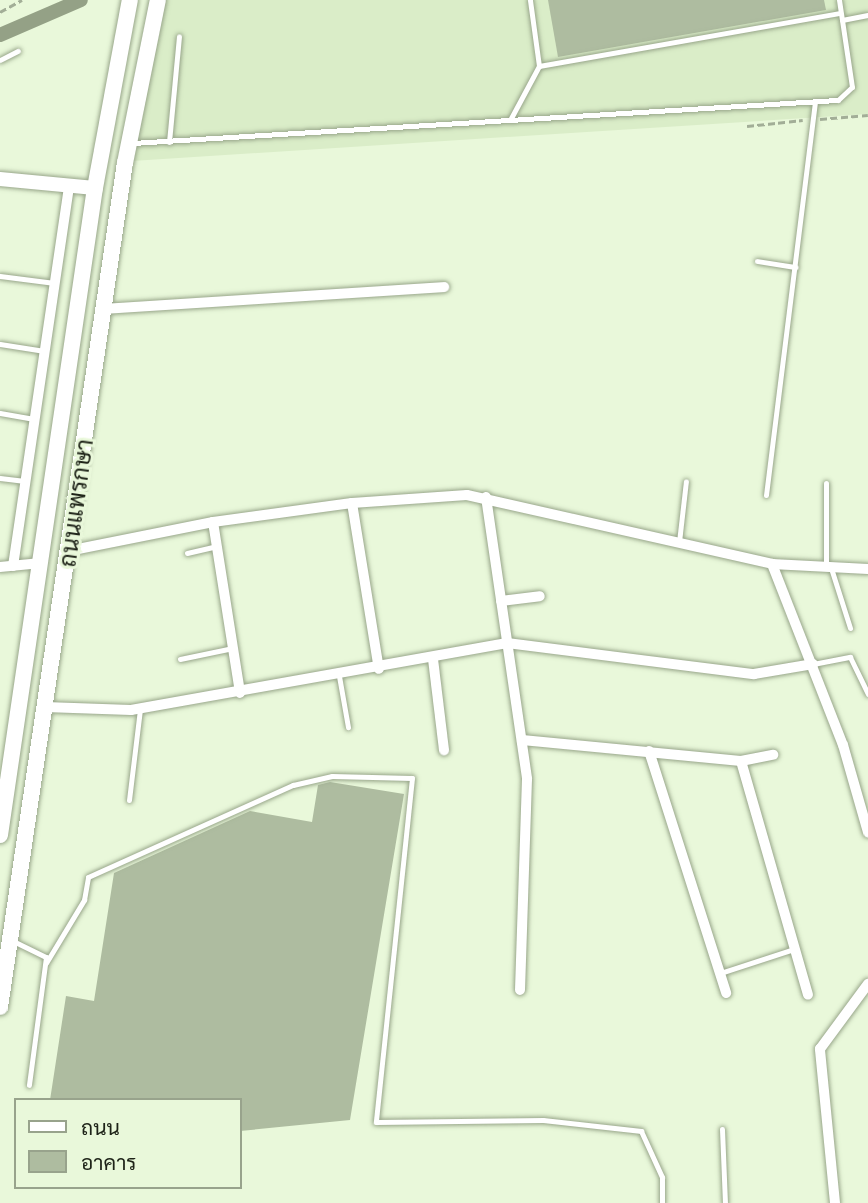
<!DOCTYPE html>
<html>
<head>
<meta charset="utf-8">
<style>
  body { margin:0 }
  #map { position:relative; width:868px; height:1203px; overflow:hidden; background:#e9f8da; font-family:Barlow,Sarabun,sans-serif }
  div>[style] { position:absolute }
  .built>* { inset:0; background:#daedc8 }
  .canal>* { height:14px; margin:-7px; padding:0 7px; transform-origin:7px; border-radius:7px; background:#94a186 }
  .building>* { inset:0; background:#aebca0 }
  .path>* { height:2.5px; margin-top:-1.25px; transform-origin:0; background:repeating-linear-gradient(90deg,#a2ae97 0 7px,transparent 0 10.5px) }
  .roads { filter:drop-shadow(0 0 2px #98a68a) drop-shadow(0 0 2px #98a68a) }
  .service>* { height:5px; margin:-2.5px; padding:0 2.5px; transform-origin:2.5px; border-radius:2.5px; background:#fff }
  .minor>* { height:10px; margin:-5px; padding:0 5px; transform-origin:5px; border-radius:5px; background:#fff }
  .tertiary>* { height:14px; margin:-7px; padding:0 7px; transform-origin:7px; border-radius:7px; background:#fff }
  .secondary>* { height:16px; margin:-8px; padding:0 8px; transform-origin:8px; border-radius:8px; background:#fff }
  span { translate:-50% -50%; white-space:nowrap; text-align:center; line-height:1.15; -webkit-text-stroke:6px #e9f8da; paint-order:stroke }
  .street-label { font-size:24px; color:#1e2318 }
  .legend { position:absolute; left:14px; top:1098px; width:228px; height:91px; box-sizing:border-box; background:#e9f8da; border:2px solid #98a38c; margin:0; padding:9px 12px; list-style:none; font-size:21px; color:#1e2318 }
  .legend li { display:flex; align-items:center; gap:14px; height:35px }
  .legend b { width:35px; border:2px solid #98a38c }
</style>
</head>
<body>
<div id="map">
  <div class="built">
    <i style="clip-path:polygon(164px 0,868px 0,868px 114px,132px 161px)"></i>
  </div>
  <div class="canal">
    <i style="left:0;top:35px;width:88px;rotate:-23.4deg"></i>
  </div>
  <div class="building">
    <i style="clip-path:polygon(548px 0,824px 0,826px 10px,558px 57px)"></i>
    <i style="clip-path:polygon(330px 782px,404px 794px,350px 1120px,240px 1131px,240px 1100px,50px 1100px,66px 996px,94px 1001px,114px 873px,250px 811px,312px 822px,318px 785px)"></i>
  </div>
  <div class="path">
    <i style="left:0;top:12px;width:25px;rotate:-29deg"></i>
    <i style="left:820px;top:119px;width:48px;rotate:-4.8deg"></i>
    <i style="left:747px;top:126px;width:56px;rotate:-6.1deg"></i>
  </div>
  <div class="roads">
    <div class="service">
      <i style="left:842px;top:20px;width:26px;rotate:-11deg"></i>
      <i style="left:0;top:60px;width:20px;rotate:-27deg"></i>
      <i style="left:539px;top:66px;width:306px;rotate:-10deg"></i>
      <i style="left:510px;top:120px;width:61px;rotate:-61.8deg"></i>
      <i style="left:539px;top:66px;width:67px;rotate:-97.8deg"></i>
      <i style="left:169px;top:142px;width:106px;rotate:-84.6deg"></i>
      <i style="left:132px;top:143px;width:707px;rotate:-3.49deg"></i>
      <i style="left:838px;top:100px;width:19px;rotate:-43deg"></i>
      <i style="left:852px;top:87px;width:88px;rotate:-98.5deg"></i>
      <i style="left:757px;top:261px;width:39px;rotate:9deg"></i>
      <i style="left:0;top:276px;width:55px;rotate:7.3deg"></i>
      <i style="left:0;top:344px;width:45px;rotate:9deg"></i>
      <i style="left:0;top:413px;width:36px;rotate:10deg"></i>
      <i style="left:0;top:478px;width:25px;rotate:7deg"></i>
      <i style="left:826px;top:483px;width:84px;rotate:90deg"></i>
      <i style="left:766px;top:495px;width:397px;rotate:-82.9deg"></i>
      <i style="left:679px;top:542px;width:61px;rotate:-83.5deg"></i>
      <i style="left:187px;top:553px;width:31px;rotate:-13deg"></i>
      <i style="left:831px;top:568px;width:63px;rotate:72.4deg"></i>
      <i style="left:180px;top:659px;width:54px;rotate:-11.7deg"></i>
      <i style="left:813px;top:664px;width:38px;rotate:-11deg"></i>
      <i style="left:850px;top:657px;width:41px;rotate:64.1deg"></i>
      <i style="left:339px;top:676px;width:52px;rotate:80deg"></i>
      <i style="left:129px;top:800px;width:92px;rotate:-83.1deg"></i>
      <i style="left:13px;top:941px;width:37px;rotate:26deg"></i>
      <i style="left:46px;top:957px;width:129px;rotate:97.6deg"></i>
      <i style="left:46px;top:963px;width:74px;rotate:-58.9deg"></i>
      <i style="left:84px;top:900px;width:23px;rotate:-80deg"></i>
      <i style="left:88px;top:877px;width:225px;rotate:-24.2deg"></i>
      <i style="left:293px;top:785px;width:40px;rotate:-13deg"></i>
      <i style="left:332px;top:776px;width:80px;rotate:1.4deg"></i>
      <i style="left:412px;top:778px;width:346px;rotate:96deg"></i>
      <i style="left:376px;top:1122px;width:167px;rotate:-0.7deg"></i>
      <i style="left:543px;top:1120px;width:99px;rotate:6.4deg"></i>
      <i style="left:641px;top:1131px;width:51px;rotate:65.5deg"></i>
      <i style="left:662px;top:1177px;width:26px;rotate:90deg"></i>
      <i style="left:720px;top:973px;width:78px;rotate:-18deg"></i>
      <i style="left:722px;top:1129px;width:74px;rotate:87.7deg"></i>
    </div>
    <div class="minor">
      <i style="left:104px;top:309px;width:341px;rotate:-3.7deg"></i>
      <i style="left:486px;top:497px;width:285px;rotate:81.7deg"></i>
      <i style="left:527px;top:779px;width:211px;rotate:91.9deg"></i>
      <i style="left:352px;top:503px;width:168px;rotate:80.8deg"></i>
      <i style="left:213px;top:522px;width:173px;rotate:81deg"></i>
      <i style="left:68px;top:551px;width:148px;rotate:-11.3deg"></i>
      <i style="left:213px;top:522px;width:140px;rotate:-7.8deg"></i>
      <i style="left:352px;top:503px;width:115px;rotate:-4deg"></i>
      <i style="left:467px;top:495px;width:313px;rotate:12.7deg"></i>
      <i style="left:772px;top:564px;width:96px;rotate:3deg"></i>
      <i style="left:772px;top:564px;width:194px;rotate:68.6deg"></i>
      <i style="left:843px;top:745px;width:91px;rotate:74deg"></i>
      <i style="left:13px;top:566px;width:383px;rotate:-81.6deg"></i>
      <i style="left:0;top:567px;width:41px;rotate:-5.6deg"></i>
      <i style="left:501px;top:601px;width:39px;rotate:-7deg"></i>
      <i style="left:433px;top:659px;width:92px;rotate:83.1deg"></i>
      <i style="left:45px;top:707px;width:86px;rotate:2deg"></i>
      <i style="left:131px;top:710px;width:382px;rotate:-10.1deg"></i>
      <i style="left:507px;top:643px;width:249px;rotate:7.2deg"></i>
      <i style="left:754px;top:674px;width:60px;rotate:-9.6deg"></i>
      <i style="left:522px;top:740px;width:220px;rotate:5.5deg"></i>
      <i style="left:741px;top:761px;width:243px;rotate:74deg"></i>
      <i style="left:649px;top:751px;width:254px;rotate:72.3deg"></i>
      <i style="left:741px;top:761px;width:33px;rotate:-11deg"></i>
      <i style="left:835px;top:1203px;width:155px;rotate:-95.6deg"></i>
      <i style="left:820px;top:1049px;width:81px;rotate:-53.6deg"></i>
    </div>
    <div class="tertiary">
      <i style="left:0;top:179px;width:95px;rotate:5.4deg"></i>
    </div>
    <div class="secondary">
      <i style="left:0;top:835px;width:654px;rotate:-81.65deg"></i>
      <i style="left:95px;top:188px;width:191px;rotate:-79.5deg"></i>
      <i style="left:0;top:1007px;width:853px;rotate:-81.58deg"></i>
      <i style="left:125px;top:163px;width:166px;rotate:-78.6deg"></i>
    </div>
  </div>
  <div class="street-label">
    <span style="left:75px;top:503px;rotate:-82deg">ถนนแพรกษา</span>
  </div>
  <ul class="legend">
  <li><b style="height:9px;background:#fff"></b>ถนน</li>
  <li><b style="height:19px;background:#aebca0"></b>อาคาร</li>
  </ul>
</div>
</body>
</html>
